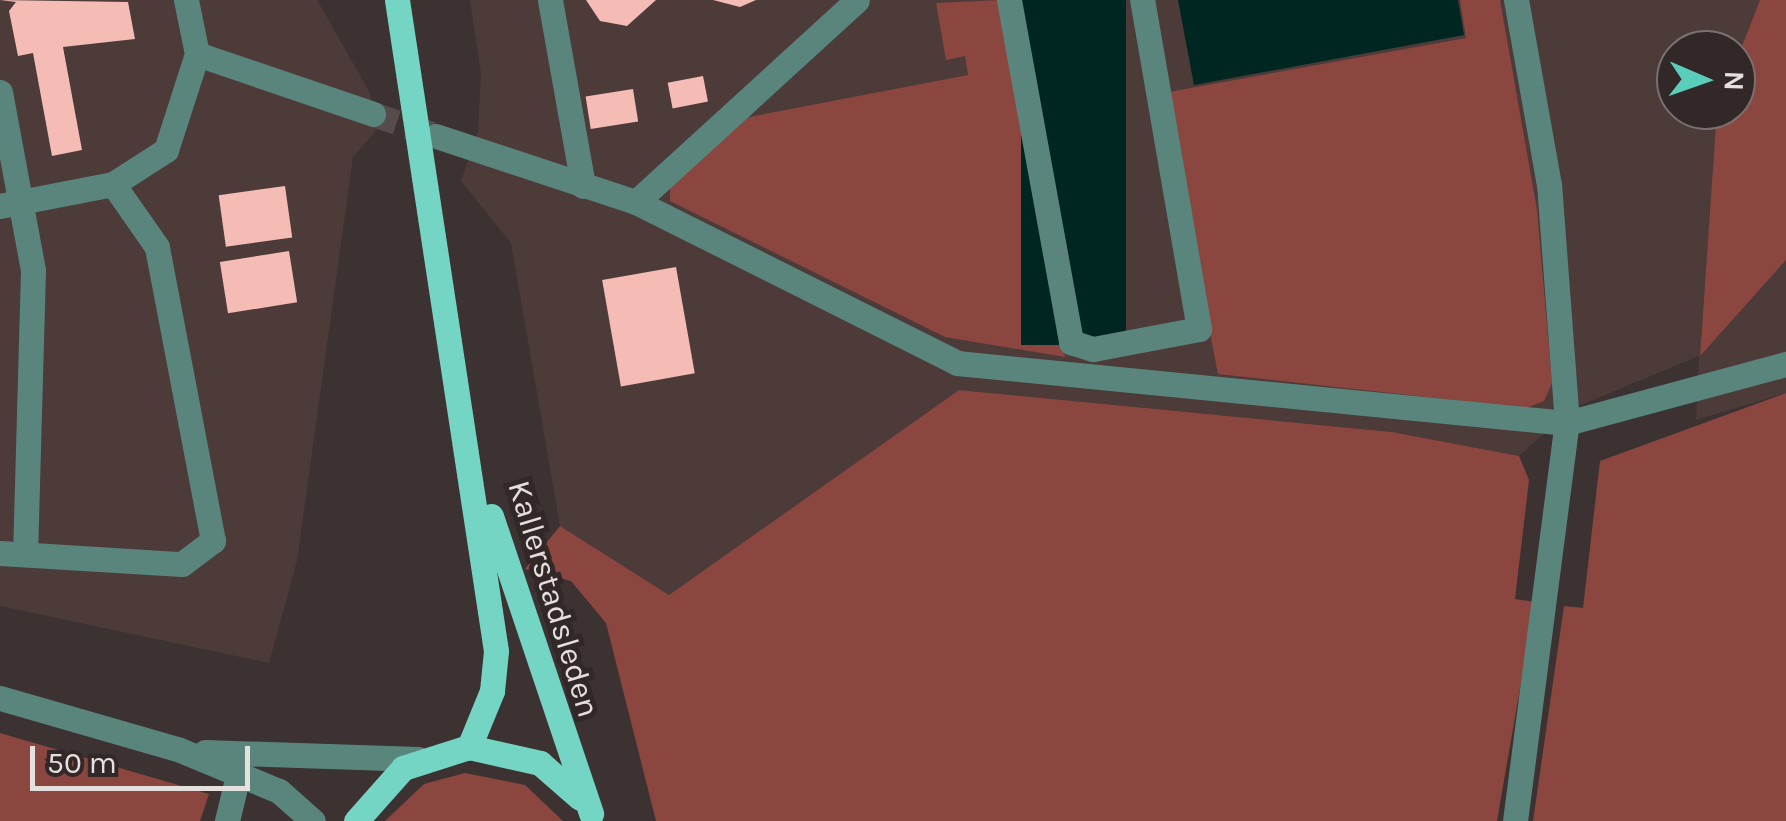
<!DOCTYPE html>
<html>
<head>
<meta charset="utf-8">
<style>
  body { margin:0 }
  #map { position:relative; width:1786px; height:821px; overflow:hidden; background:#3c3231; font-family:Karla,sans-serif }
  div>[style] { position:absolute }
  .built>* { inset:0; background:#4c3b39 }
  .green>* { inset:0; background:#8b4640 }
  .water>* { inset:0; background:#002621; transform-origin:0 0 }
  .building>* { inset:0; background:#f5bcb5; transform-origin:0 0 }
  .minor-tunnel>* { height:25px; margin-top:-12.5px; transform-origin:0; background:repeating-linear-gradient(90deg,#554c4b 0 25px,transparent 0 37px) }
  .minor>* { height:25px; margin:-12.5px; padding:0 12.5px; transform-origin:12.5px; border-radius:12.5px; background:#59857d }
  .major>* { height:25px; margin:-12.5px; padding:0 12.5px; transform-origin:12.5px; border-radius:12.5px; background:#74d5c4 }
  span { translate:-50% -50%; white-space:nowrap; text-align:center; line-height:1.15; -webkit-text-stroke:10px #312827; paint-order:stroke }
  .street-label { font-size:32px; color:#e5dfde }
  .north { position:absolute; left:1656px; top:30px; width:100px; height:100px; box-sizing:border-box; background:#312827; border:2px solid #797170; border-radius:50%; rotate:92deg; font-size:28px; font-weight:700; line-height:40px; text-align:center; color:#e5dfde }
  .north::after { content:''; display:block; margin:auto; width:35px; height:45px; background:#5bcebb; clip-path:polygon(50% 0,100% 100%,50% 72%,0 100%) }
  .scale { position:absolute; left:30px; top:746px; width:220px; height:45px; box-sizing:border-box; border:5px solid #e5dfde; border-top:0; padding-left:12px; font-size:30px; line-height:35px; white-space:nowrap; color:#e5dfde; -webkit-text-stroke:8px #312827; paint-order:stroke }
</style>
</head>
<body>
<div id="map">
  <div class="built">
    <i style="clip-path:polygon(0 0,317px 0,370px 93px,375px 132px,353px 157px,297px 561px,269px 663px,0 606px)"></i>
    <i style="clip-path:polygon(470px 0,1760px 0,1736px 61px,1736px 50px,1676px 50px,1676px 110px,1718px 110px,1700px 354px,1786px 260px,1786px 393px,1696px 420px,1699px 356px,1571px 409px,1519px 456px,1392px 432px,959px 390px,669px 595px,560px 526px,511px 243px,461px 181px,478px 132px,481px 74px)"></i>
  </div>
  <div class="green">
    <i style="clip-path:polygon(1001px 0,1065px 357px,945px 337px,670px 201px,670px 188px,744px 118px,968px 75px,965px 56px,946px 60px,936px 3px)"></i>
    <i style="clip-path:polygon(1460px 0,1500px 0,1537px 210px,1552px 383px,1544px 401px,1526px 408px,1218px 374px,1163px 93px,1466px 38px)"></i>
    <i style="clip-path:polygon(1760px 0,1786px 0,1786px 260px,1700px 356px,1717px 111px,1736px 110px,1736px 61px)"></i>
    <i style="clip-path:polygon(959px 390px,1392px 432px,1519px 456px,1529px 480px,1515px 599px,1535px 602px,1497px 821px,656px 821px,606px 623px,571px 581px,525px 569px,560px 526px,669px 595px)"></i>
    <i style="clip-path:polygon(1786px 393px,1786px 821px,1533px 821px,1564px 606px,1583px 608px,1600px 461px)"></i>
    <i style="clip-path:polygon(0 733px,209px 794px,200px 821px,0 821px)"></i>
    <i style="clip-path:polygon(465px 773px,525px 785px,563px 821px,385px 821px,424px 784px)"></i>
  </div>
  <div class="water">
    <i style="left:1021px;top:0;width:105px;height:345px"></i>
    <i style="clip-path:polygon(1178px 0,1458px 0,1464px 35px,1194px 85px)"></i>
  </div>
  <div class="building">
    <i style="clip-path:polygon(0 0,128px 2px,135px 39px,63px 47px,82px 150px,52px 156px,33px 53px,18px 56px,9px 11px,16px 2px)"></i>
    <i style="clip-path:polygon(586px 0,656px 0,627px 26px,600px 21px)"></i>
    <i style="clip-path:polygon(713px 0,756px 0,740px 7px)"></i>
    <i style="left:703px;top:76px;width:26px;height:36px;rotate:79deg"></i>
    <i style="left:633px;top:89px;width:33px;height:48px;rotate:81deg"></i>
    <i style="left:285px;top:186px;width:52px;height:67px;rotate:82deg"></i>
    <i style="left:289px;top:251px;width:52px;height:70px;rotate:81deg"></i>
    <i style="left:676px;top:267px;width:108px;height:75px;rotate:80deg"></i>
  </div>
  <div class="minor-tunnel">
    <i style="left:373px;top:114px;width:65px;rotate:18.7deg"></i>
  </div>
  <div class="minor">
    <i style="left:550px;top:0;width:189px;rotate:79.9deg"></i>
    <i style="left:1009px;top:0;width:348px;rotate:79.7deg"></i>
    <i style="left:1071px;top:342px;width:23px;rotate:18deg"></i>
    <i style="left:1093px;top:349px;width:108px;rotate:-10.7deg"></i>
    <i style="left:1199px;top:329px;width:334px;rotate:-99.8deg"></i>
    <i style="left:197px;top:54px;width:186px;rotate:18.8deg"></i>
    <i style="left:0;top:92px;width:181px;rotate:79.5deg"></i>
    <i style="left:33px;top:270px;width:284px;rotate:91.6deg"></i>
    <i style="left:436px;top:136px;width:211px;rotate:18.3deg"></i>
    <i style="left:636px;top:202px;width:359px;rotate:26.6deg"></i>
    <i style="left:957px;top:363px;width:613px;rotate:5.62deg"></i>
    <i style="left:1567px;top:423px;width:227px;rotate:-15.1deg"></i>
    <i style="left:636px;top:202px;width:299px;rotate:-42.4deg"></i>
    <i style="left:0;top:206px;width:115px;rotate:-11deg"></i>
    <i style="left:113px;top:184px;width:63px;rotate:-32.7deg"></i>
    <i style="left:166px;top:150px;width:101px;rotate:-72.1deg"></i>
    <i style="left:197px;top:54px;width:55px;rotate:-101.5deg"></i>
    <i style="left:0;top:553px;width:182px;rotate:3.5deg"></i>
    <i style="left:182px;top:564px;width:39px;rotate:-37deg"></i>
    <i style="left:213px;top:541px;width:299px;rotate:-100.8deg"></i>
    <i style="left:157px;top:247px;width:77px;rotate:-124.9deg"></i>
    <i style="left:0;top:698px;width:187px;rotate:16.1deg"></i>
    <i style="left:180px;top:750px;width:107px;rotate:22.5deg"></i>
    <i style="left:279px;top:791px;width:45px;rotate:41.4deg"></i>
    <i style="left:205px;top:752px;width:213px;rotate:1.9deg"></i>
    <i style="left:227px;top:821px;width:47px;rotate:-76.6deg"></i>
    <i style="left:1515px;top:821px;width:401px;rotate:-82.6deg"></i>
    <i style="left:1567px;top:423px;width:239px;rotate:-94.3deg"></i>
    <i style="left:1549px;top:185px;width:188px;rotate:-100.1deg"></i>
  </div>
  <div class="major">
    <i style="left:397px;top:0;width:658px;rotate:81.35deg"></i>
    <i style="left:496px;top:651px;width:40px;rotate:95.7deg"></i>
    <i style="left:492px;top:691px;width:61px;rotate:112.3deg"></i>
    <i style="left:491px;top:516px;width:314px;rotate:71.4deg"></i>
    <i style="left:356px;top:821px;width:71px;rotate:-48.4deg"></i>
    <i style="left:403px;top:768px;width:69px;rotate:-17.7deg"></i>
    <i style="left:469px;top:747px;width:73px;rotate:12.7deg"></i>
    <i style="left:540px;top:763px;width:53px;rotate:41.2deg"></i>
  </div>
  <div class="street-label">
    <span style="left:553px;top:599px;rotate:73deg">Kallerstadsleden</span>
  </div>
  <div class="north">N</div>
  <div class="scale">50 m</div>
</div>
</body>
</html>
